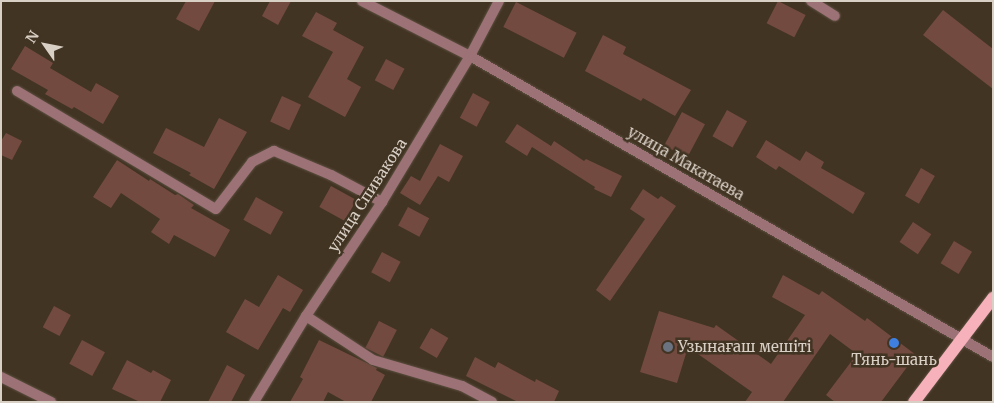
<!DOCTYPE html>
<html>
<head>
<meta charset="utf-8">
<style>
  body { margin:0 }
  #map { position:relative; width:994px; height:403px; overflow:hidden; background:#423423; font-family:Merriweather,serif }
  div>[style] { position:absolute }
  .building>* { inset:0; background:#734a40; transform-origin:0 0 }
  .roads { filter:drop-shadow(0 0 1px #5d5040) drop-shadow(0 0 1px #5d5040) }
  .minor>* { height:10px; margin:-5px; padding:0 5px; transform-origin:5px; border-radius:5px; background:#9c7277 }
  .primary>* { height:12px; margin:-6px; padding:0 6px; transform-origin:6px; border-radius:6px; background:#f6b1ba }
  .dots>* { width:14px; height:14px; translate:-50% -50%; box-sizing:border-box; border:2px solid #423423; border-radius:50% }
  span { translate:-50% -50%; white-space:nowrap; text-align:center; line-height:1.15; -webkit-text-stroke:5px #423423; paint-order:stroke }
  .street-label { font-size:15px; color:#d8cfc5 }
  .poi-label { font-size:15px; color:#d8cfc5 }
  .left { translate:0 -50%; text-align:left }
  .frame { position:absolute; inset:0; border:2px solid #d8cfc5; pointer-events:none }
  .north { position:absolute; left:20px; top:20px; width:50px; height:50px; -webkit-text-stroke:4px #423423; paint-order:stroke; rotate:303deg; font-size:14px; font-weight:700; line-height:20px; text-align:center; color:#d8cfc5 }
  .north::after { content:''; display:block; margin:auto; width:18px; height:22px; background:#d8cfc5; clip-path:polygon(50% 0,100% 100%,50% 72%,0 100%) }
</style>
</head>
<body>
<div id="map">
  <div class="building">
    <i style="clip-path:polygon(186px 1px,215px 1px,199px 31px,176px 19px)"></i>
    <i style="clip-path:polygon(270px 1px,291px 1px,278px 25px,262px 16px)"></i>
    <i style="left:778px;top:1px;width:31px;height:25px;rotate:27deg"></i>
    <i style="left:516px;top:2px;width:68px;height:28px;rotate:27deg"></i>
    <i style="clip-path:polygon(943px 10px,993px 49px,993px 89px,923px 35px)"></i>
    <i style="clip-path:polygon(316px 12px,337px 23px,333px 30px,364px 47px,347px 79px,361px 87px,345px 117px,308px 97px,333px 52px,302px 36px)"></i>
    <i style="clip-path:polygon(603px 35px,626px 47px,623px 54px,691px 90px,675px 116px,643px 98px,641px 101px,585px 71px)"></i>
    <i style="clip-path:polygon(25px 46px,53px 63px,50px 68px,91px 92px,96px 83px,119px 96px,103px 124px,74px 107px,72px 109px,45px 94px,48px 90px,11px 69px)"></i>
    <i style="left:386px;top:59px;width:21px;height:24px;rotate:28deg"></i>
    <i style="left:473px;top:93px;width:19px;height:28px;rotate:28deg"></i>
    <i style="left:282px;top:96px;width:21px;height:28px;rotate:25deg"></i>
    <i style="left:727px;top:110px;width:23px;height:30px;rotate:29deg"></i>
    <i style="left:682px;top:112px;width:26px;height:38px;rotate:28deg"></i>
    <i style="clip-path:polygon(219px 118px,247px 132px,214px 189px,189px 175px,191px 173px,153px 153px,166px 128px,204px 147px)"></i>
    <i style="clip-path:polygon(517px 124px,551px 146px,554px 141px,584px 161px,586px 159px,622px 176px,611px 197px,594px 189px,595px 187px,532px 147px,527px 156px,505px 142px)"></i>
    <i style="clip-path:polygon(6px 133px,22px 141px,12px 160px,1px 155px,1px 141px)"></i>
    <i style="clip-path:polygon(766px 140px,800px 161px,806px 151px,824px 162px,821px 168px,865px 193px,853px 214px,779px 166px,776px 170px,756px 157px)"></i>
    <i style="clip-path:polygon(440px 144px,463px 156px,449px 182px,438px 176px,420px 205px,400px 193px,411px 176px,420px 181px)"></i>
    <i style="clip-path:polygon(117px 160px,149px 181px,150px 179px,175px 195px,178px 194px,194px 205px,191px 208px,230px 230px,215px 257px,174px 235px,169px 244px,151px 232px,160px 219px,121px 193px,111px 208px,93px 197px)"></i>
    <i style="left:921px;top:168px;width:16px;height:32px;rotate:30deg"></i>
    <i style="left:331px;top:186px;width:29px;height:24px;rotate:29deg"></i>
    <i style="clip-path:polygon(643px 189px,658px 199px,661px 196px,676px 206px,610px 301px,596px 290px,645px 219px,630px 209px)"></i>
    <i style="left:256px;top:197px;width:31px;height:26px;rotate:29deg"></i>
    <i style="left:408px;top:207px;width:24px;height:21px;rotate:28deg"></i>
    <i style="left:913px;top:222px;width:22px;height:24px;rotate:34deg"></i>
    <i style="left:954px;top:241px;width:21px;height:26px;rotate:31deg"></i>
    <i style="left:382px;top:252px;width:21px;height:23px;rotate:28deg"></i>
    <i style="clip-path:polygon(278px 275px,303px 290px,290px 312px,283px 308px,258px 350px,226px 332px,245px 299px,259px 307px)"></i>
    <i style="clip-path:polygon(783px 275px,819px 295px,822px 291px,865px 321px,867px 318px,916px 355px,881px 402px,835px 402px,826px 395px,857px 354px,830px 334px,783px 402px,745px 402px,752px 392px,688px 347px,677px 383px,640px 372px,659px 311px,714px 328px,716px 325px,771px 364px,805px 315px,772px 297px)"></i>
    <i style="left:54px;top:306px;width:19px;height:24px;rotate:28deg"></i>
    <i style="left:379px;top:321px;width:20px;height:30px;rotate:27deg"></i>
    <i style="left:431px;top:328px;width:20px;height:23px;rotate:30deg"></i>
    <i style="left:82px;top:340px;width:26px;height:27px;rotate:28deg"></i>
    <i style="clip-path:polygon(319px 340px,377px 368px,376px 370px,385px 375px,371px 402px,346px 402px,328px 392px,323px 402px,290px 402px,303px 379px,300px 377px)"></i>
    <i style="clip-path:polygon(475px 357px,495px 368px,498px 362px,535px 382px,536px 379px,559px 391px,554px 402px,518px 402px,466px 376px)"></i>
    <i style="clip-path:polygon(127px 360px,151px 373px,153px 370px,171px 380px,160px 402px,140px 402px,112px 389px)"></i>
    <i style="clip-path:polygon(227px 365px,245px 375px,231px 402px,208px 402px)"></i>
  </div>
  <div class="roads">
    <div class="minor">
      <i style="left:362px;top:1px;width:121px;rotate:27deg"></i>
      <i style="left:470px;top:56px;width:603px;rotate:29.92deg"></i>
      <i style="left:811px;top:1px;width:28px;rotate:32deg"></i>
      <i style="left:17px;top:91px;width:231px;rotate:30.7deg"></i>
      <i style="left:216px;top:209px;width:59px;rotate:-52.5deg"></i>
      <i style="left:252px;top:162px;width:25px;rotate:-27deg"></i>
      <i style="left:274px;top:151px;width:62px;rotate:22.8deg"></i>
      <i style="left:331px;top:175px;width:58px;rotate:27.9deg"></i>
      <i style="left:306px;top:316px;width:80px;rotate:33.3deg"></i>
      <i style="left:373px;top:360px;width:93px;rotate:16.3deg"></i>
      <i style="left:462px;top:386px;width:34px;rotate:28deg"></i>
      <i style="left:1px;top:377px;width:56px;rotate:26.6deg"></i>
      <i style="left:254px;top:402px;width:100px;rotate:-58.8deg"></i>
      <i style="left:306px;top:316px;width:137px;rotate:-56.3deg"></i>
      <i style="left:382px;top:202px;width:170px;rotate:-58.9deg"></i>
      <i style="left:470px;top:56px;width:62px;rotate:-62.2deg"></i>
    </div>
    <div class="primary">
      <i style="left:914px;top:402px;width:131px;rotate:-52.8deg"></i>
    </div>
  </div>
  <div class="dots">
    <i style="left:894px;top:343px;background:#3f7fe0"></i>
    <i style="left:668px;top:347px;background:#6b7280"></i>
  </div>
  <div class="street-label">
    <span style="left:686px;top:163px;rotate:30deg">улица Макатаева</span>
    <span style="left:367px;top:195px;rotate:-57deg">улица Спивакова</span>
  </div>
  <div class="poi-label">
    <span class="left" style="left:678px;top:347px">Узынағаш мешіті</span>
    <span style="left:894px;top:360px">Тянь-шань</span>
  </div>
  <div class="frame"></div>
  <div class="north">N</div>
</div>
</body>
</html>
